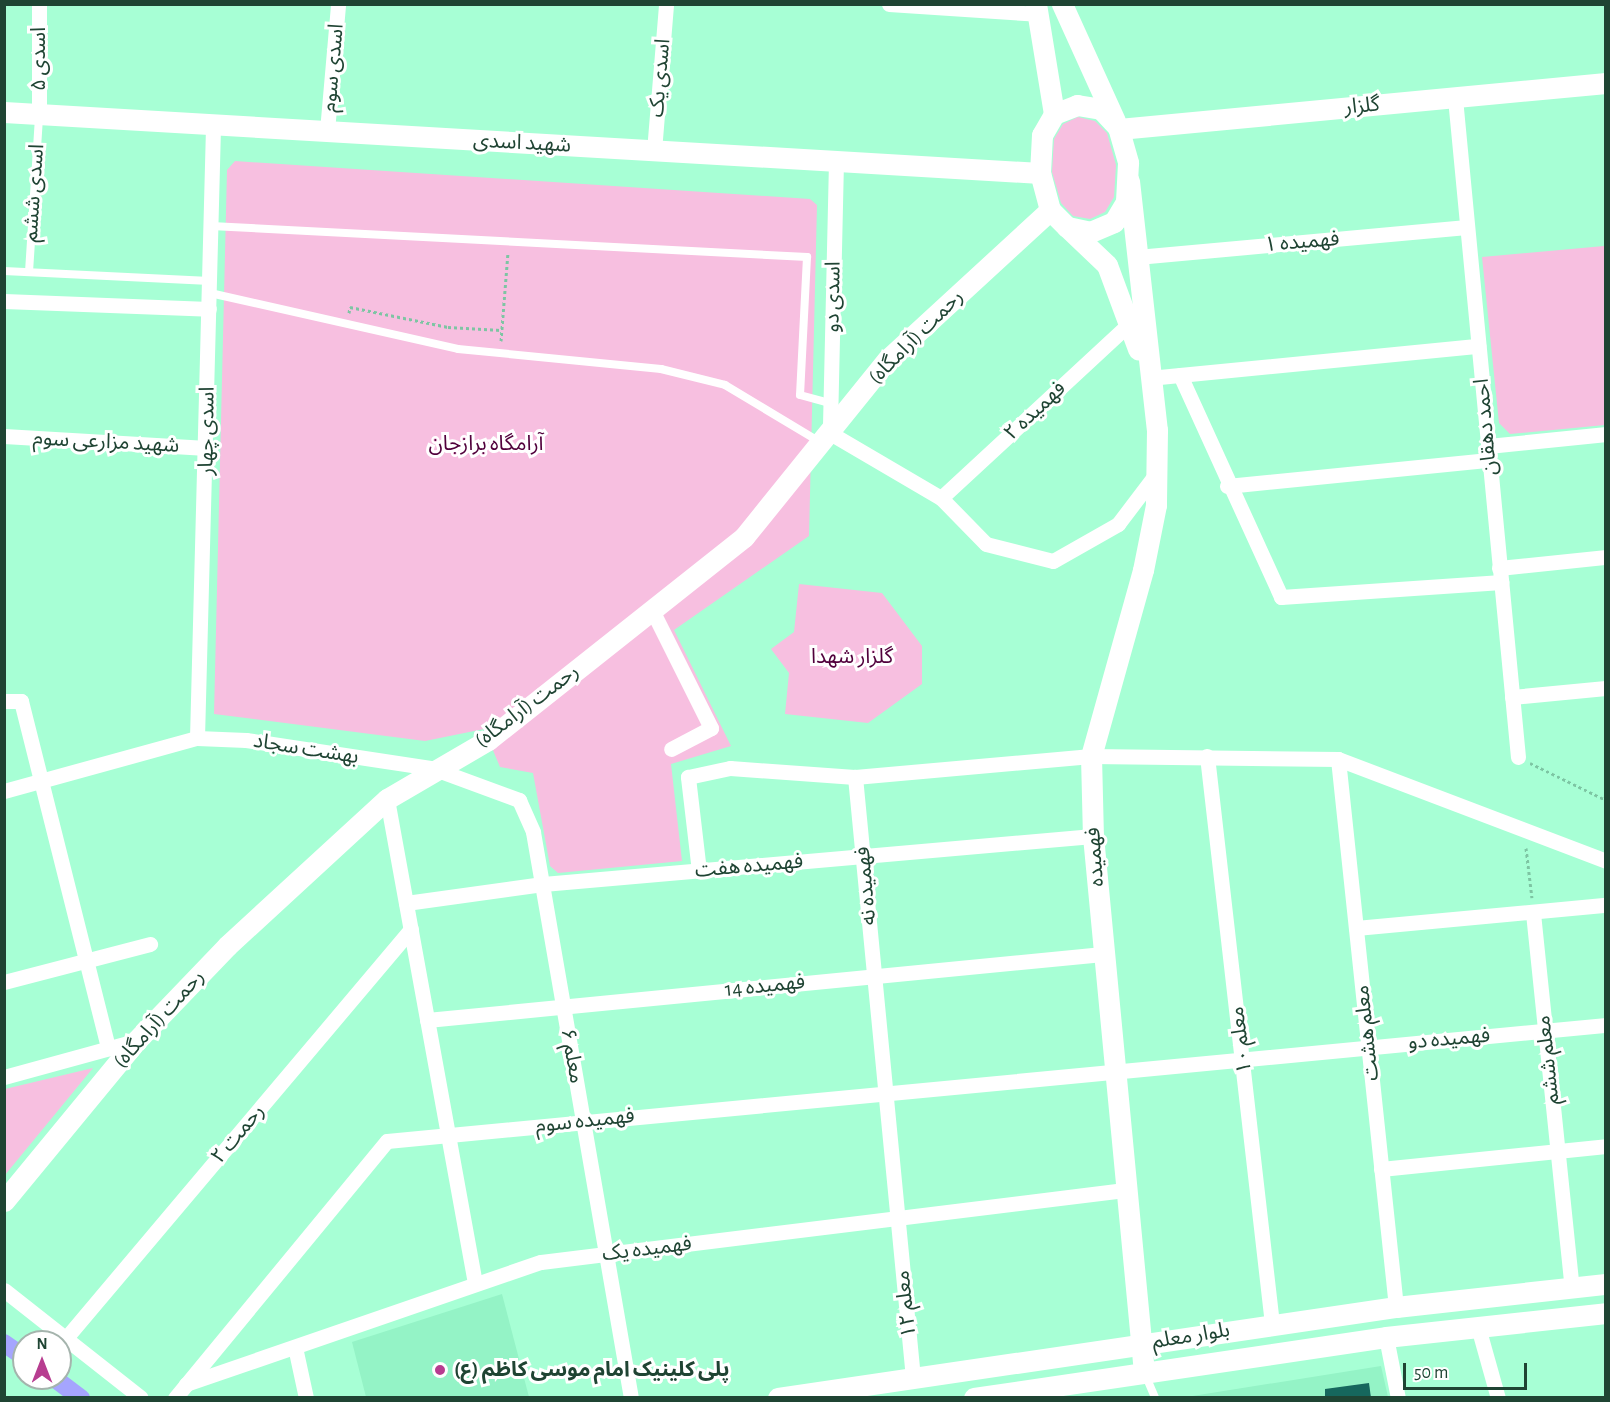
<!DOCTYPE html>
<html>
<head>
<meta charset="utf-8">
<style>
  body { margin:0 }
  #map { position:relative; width:1610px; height:1402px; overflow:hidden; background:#a7ffd5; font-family:"Alegreya Sans","Noto Sans Arabic",sans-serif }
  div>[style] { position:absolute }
  .built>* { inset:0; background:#94f3c6 }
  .green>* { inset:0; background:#f7bfe0 }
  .canal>* { height:18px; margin:-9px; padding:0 9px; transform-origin:9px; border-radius:9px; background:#a5a5fe }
  .building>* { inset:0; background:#16675d }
  .path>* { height:3px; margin-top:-1.5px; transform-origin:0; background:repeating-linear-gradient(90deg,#7dc5a3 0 3px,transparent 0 6px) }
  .lane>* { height:8px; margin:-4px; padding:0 4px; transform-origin:4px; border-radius:4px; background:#fff }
  .street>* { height:15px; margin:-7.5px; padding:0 7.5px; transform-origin:7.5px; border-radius:7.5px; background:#fff }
  .secondary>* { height:21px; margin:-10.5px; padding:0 10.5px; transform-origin:10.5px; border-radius:10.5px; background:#fff }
  .dots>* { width:16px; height:16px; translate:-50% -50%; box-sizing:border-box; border:3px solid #fff; border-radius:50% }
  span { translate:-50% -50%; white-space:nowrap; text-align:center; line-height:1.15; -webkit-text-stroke:6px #fff; paint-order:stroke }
  .street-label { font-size:21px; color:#1f4433 }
  .park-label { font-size:21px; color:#51003c }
  .poi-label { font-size:21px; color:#1f4433; font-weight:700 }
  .left { translate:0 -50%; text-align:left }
  .frame { position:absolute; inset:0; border:6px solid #1f4433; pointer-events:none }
  .north { position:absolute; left:12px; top:1330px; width:60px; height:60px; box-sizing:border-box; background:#fff; border:2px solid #a5b4ad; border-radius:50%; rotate:0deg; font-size:16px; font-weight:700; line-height:24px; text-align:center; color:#1f4433 }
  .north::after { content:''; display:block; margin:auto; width:21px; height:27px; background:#b73d90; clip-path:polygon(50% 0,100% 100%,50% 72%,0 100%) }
  .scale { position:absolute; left:1403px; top:1363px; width:124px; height:27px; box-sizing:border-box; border:3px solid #1f4433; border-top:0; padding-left:8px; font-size:18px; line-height:21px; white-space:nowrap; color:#1f4433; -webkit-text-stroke:4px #fff; paint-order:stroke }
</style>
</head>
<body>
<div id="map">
  <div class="built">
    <i style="clip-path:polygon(502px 1294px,529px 1397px,366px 1397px,352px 1342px)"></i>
    <i style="clip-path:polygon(1381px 1366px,1388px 1397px,1180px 1398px)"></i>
  </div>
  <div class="green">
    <i style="clip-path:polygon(1078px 117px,1095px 121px,1107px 133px,1116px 165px,1114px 197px,1105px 212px,1090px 219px,1073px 216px,1061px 203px,1052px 172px,1054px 139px,1063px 124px)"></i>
    <i style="clip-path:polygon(235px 161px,810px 199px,817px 205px,809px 536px,674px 630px,731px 746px,671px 764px,682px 861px,558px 873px,550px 866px,533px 773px,500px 767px,484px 729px,425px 741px,214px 714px,227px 170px)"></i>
    <i style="clip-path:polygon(1604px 246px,1605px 425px,1510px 434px,1499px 423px,1482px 257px)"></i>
    <i style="clip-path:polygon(799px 584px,882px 593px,922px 646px,922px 684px,868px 723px,785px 714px,789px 673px,771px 649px,794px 632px)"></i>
    <i style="clip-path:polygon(93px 1068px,5px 1175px,5px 1089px)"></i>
  </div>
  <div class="canal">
    <i style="left:4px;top:1343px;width:24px;rotate:35deg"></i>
    <i style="left:54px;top:1378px;width:34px;rotate:37deg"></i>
  </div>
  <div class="building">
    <i style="clip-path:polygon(1369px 1383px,1371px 1398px,1325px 1398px,1325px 1389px)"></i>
  </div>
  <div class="path">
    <i style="left:349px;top:313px;width:6px;rotate:-81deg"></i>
    <i style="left:350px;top:307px;width:100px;rotate:11.5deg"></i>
    <i style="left:448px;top:327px;width:53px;rotate:3.2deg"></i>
    <i style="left:501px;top:341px;width:89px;rotate:-85.5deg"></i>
    <i style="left:1530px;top:763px;width:85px;rotate:26deg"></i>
    <i style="left:1526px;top:848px;width:50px;rotate:83.2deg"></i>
  </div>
  <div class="lane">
    <i style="left:211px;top:226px;width:597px;rotate:2.98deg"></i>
    <i style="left:807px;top:257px;width:138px;rotate:92.9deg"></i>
    <i style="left:800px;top:395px;width:31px;rotate:15deg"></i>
    <i style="left:4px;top:271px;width:206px;rotate:2.8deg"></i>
    <i style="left:29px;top:272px;width:156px;rotate:-86.3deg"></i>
    <i style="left:210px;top:293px;width:254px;rotate:12.7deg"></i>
    <i style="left:458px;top:349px;width:204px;rotate:5.6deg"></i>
    <i style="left:661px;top:369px;width:66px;rotate:14deg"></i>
    <i style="left:725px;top:385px;width:111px;rotate:31deg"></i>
    <i style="left:1145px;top:1374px;width:26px;rotate:67deg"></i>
  </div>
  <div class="street">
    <i style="left:889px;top:4px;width:149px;rotate:3.8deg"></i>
    <i style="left:1455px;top:98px;width:662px;rotate:84.54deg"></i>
    <i style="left:39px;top:114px;width:110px;rotate:-90deg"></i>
    <i style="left:327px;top:131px;width:127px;rotate:-85deg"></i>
    <i style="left:654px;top:151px;width:147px;rotate:-85.3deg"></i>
    <i style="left:836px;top:161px;width:272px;rotate:91.3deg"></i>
    <i style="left:830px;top:433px;width:129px;rotate:30.4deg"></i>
    <i style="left:941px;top:498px;width:64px;rotate:45.6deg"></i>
    <i style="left:986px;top:544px;width:69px;rotate:14.2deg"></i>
    <i style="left:1053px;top:561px;width:75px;rotate:-29.6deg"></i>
    <i style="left:1118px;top:524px;width:63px;rotate:-52.8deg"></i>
    <i style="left:1137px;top:257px;width:331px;rotate:-5.2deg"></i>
    <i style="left:4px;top:301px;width:205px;rotate:2.2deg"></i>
    <i style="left:1180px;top:375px;width:244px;rotate:65.5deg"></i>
    <i style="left:1281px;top:597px;width:221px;rotate:-3.9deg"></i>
    <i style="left:1149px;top:378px;width:331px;rotate:-5.6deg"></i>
    <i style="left:4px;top:436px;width:203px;rotate:3.4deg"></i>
    <i style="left:1488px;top:446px;width:119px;rotate:-5.8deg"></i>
    <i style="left:1227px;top:486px;width:263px;rotate:-5.7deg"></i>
    <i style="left:941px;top:498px;width:256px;rotate:-42.8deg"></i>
    <i style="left:1499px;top:568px;width:108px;rotate:-5.9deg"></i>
    <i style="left:652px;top:610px;width:132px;rotate:63.4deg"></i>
    <i style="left:711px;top:728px;width:45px;rotate:152.3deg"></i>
    <i style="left:1512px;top:697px;width:94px;rotate:-5.5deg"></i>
    <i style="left:4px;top:701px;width:17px"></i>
    <i style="left:21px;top:701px;width:358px;rotate:75.9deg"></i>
    <i style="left:197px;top:738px;width:613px;rotate:-88.5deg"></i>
    <i style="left:1207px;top:756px;width:572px;rotate:83.47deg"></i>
    <i style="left:1338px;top:759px;width:551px;rotate:83.96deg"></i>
    <i style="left:4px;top:791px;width:200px;rotate:-15.4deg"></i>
    <i style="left:197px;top:738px;width:49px;rotate:2.3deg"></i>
    <i style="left:246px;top:740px;width:188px;rotate:8.6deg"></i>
    <i style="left:432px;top:768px;width:93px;rotate:20.2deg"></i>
    <i style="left:519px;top:800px;width:35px;rotate:66deg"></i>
    <i style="left:533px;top:832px;width:574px;rotate:80.18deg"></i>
    <i style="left:387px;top:799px;width:492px;rotate:79.7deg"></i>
    <i style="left:699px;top:871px;width:95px;rotate:-96.7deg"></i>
    <i style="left:688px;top:777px;width:43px;rotate:-12.1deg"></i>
    <i style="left:730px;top:768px;width:125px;rotate:4.1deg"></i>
    <i style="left:406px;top:903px;width:138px;rotate:-7.9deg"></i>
    <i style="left:543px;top:884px;width:552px;rotate:-4.99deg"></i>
    <i style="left:1533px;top:913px;width:377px;rotate:84.1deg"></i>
    <i style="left:1356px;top:928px;width:251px;rotate:-5.3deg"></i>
    <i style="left:4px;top:982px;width:151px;rotate:-14.6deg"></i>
    <i style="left:427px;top:1020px;width:679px;rotate:-5.58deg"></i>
    <i style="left:4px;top:1077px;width:137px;rotate:-15.3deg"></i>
    <i style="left:1381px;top:1169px;width:226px;rotate:-5.8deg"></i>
    <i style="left:4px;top:1290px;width:174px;rotate:38.2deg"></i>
    <i style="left:1478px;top:1327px;width:74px;rotate:74.3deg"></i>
    <i style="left:1386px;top:1337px;width:62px;rotate:78.9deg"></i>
    <i style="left:66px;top:1338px;width:535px;rotate:-49.85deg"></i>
    <i style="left:295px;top:1347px;width:52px;rotate:77.8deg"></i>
    <i style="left:913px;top:1378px;width:604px;rotate:-95.51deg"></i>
    <i style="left:855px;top:777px;width:237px;rotate:-5.1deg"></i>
    <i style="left:1091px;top:756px;width:247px;rotate:0.7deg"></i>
    <i style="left:1338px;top:759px;width:287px;rotate:20.8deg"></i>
    <i style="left:186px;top:1384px;width:375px;rotate:-19deg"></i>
    <i style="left:541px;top:1262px;width:588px;rotate:-7.03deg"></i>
    <i style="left:175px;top:1398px;width:333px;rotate:-50.5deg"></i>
    <i style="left:387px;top:1141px;width:1225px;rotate:-5.44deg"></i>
  </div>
  <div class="secondary">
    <i style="left:1036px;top:4px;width:111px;rotate:80.7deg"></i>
    <i style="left:1062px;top:4px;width:128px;rotate:65.6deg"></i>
    <i style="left:1077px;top:105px;width:24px;rotate:9deg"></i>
    <i style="left:1101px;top:109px;width:25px;rotate:47deg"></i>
    <i style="left:1118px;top:127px;width:37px;rotate:74deg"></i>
    <i style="left:1128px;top:163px;width:39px;rotate:93deg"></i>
    <i style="left:1126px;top:202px;width:23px;rotate:121deg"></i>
    <i style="left:1114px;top:222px;width:25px;rotate:157deg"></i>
    <i style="left:1091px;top:232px;width:25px;rotate:-168deg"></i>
    <i style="left:1067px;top:227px;width:24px;rotate:-135deg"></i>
    <i style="left:1050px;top:210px;width:38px;rotate:-105deg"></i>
    <i style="left:1040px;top:173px;width:38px;rotate:-87deg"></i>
    <i style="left:1042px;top:135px;width:24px;rotate:-60deg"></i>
    <i style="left:1054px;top:114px;width:25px;rotate:-21deg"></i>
    <i style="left:4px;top:112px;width:1038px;rotate:3.37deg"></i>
    <i style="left:1119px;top:129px;width:489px;rotate:-5.4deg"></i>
    <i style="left:1129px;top:181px;width:251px;rotate:83.6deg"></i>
    <i style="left:1157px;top:430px;width:75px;rotate:90.8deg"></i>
    <i style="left:1156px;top:505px;width:66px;rotate:101.3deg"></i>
    <i style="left:1143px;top:570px;width:193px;rotate:105.6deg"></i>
    <i style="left:1091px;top:756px;width:80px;rotate:88.6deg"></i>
    <i style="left:1093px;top:836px;width:539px;rotate:84.57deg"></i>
    <i style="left:1067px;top:227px;width:55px;rotate:43.5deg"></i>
    <i style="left:1107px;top:265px;width:90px;rotate:69.7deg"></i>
    <i style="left:4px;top:1201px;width:207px;rotate:-50.5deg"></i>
    <i style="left:136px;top:1041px;width:132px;rotate:-46.2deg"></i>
    <i style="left:227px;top:946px;width:217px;rotate:-42.6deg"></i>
    <i style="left:387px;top:799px;width:117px;rotate:-30.3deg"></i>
    <i style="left:488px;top:740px;width:327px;rotate:-38.4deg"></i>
    <i style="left:744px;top:537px;width:228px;rotate:-51.1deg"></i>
    <i style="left:887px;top:360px;width:222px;rotate:-42.6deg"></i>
    <i style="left:778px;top:1398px;width:625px;rotate:-8.38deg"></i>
    <i style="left:1396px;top:1307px;width:211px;rotate:-6.3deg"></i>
    <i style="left:974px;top:1398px;width:416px;rotate:-8.4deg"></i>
    <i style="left:1386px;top:1337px;width:221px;rotate:-6.2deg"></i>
  </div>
  <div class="dots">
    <i style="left:440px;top:1370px;background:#b73d90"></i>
  </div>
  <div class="street-label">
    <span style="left:39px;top:59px;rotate:-90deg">اسدی ۵</span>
    <span style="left:333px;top:68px;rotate:-85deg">اسدی سوم</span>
    <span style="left:660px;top:78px;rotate:-85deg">اسدی یک</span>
    <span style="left:1362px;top:106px;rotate:-5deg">گلزار</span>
    <span style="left:522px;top:143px;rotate:3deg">شهید اسدی</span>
    <span style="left:34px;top:193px;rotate:-86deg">اسدی ششم</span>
    <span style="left:1302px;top:242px;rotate:-5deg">فهمیده ۱</span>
    <span style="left:833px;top:297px;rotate:-89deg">اسدی دو</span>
    <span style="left:916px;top:337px;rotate:-45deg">رحمت (آرامگاه)</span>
    <span style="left:1035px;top:411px;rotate:-43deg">فهمیده ۲</span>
    <span style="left:1486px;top:427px;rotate:-95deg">احمد دهقان</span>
    <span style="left:207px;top:431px;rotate:-89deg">اسدی چهار</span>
    <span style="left:106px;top:442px;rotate:3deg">شهید مزارعی سوم</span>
    <span style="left:527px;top:706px;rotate:-37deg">رحمت (آرامگاه)</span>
    <span style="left:306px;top:749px;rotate:9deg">بهشت سجاد</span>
    <span style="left:1095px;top:857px;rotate:-94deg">فهمیده</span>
    <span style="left:749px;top:866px;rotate:-5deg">فهمیده هفت</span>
    <span style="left:866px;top:886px;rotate:-95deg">فهمیده نه</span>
    <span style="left:765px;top:986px;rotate:-6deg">فهمیده 14</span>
    <span style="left:159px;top:1019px;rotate:-48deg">رحمت (آرامگاه)</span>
    <span style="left:1367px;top:1033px;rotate:-96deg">معلم هشت</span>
    <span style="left:1449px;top:1039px;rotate:-5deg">فهمیده دو</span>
    <span style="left:1241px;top:1040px;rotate:-97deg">معلم ۱۰</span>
    <span style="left:572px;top:1056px;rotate:80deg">معلم ۶</span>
    <span style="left:1548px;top:1060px;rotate:-96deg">معلم ششم</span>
    <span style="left:585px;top:1121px;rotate:-6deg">فهمیده سوم</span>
    <span style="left:238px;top:1134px;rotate:-50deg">رحمت ۲</span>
    <span style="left:647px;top:1249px;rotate:-7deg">فهمیده یک</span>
    <span style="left:906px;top:1304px;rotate:-96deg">معلم ۱۲</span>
    <span style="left:1191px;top:1336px;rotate:-9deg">بلوار معلم</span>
  </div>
  <div class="park-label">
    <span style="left:486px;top:444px">آرامگاه برازجان</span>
    <span style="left:852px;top:657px">گلزار شهدا</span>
  </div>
  <div class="poi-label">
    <span class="left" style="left:454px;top:1370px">پلی کلینیک امام موسی کاظم (ع)</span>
  </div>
  <div class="frame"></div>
  <div class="north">N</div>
  <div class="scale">50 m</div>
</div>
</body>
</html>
